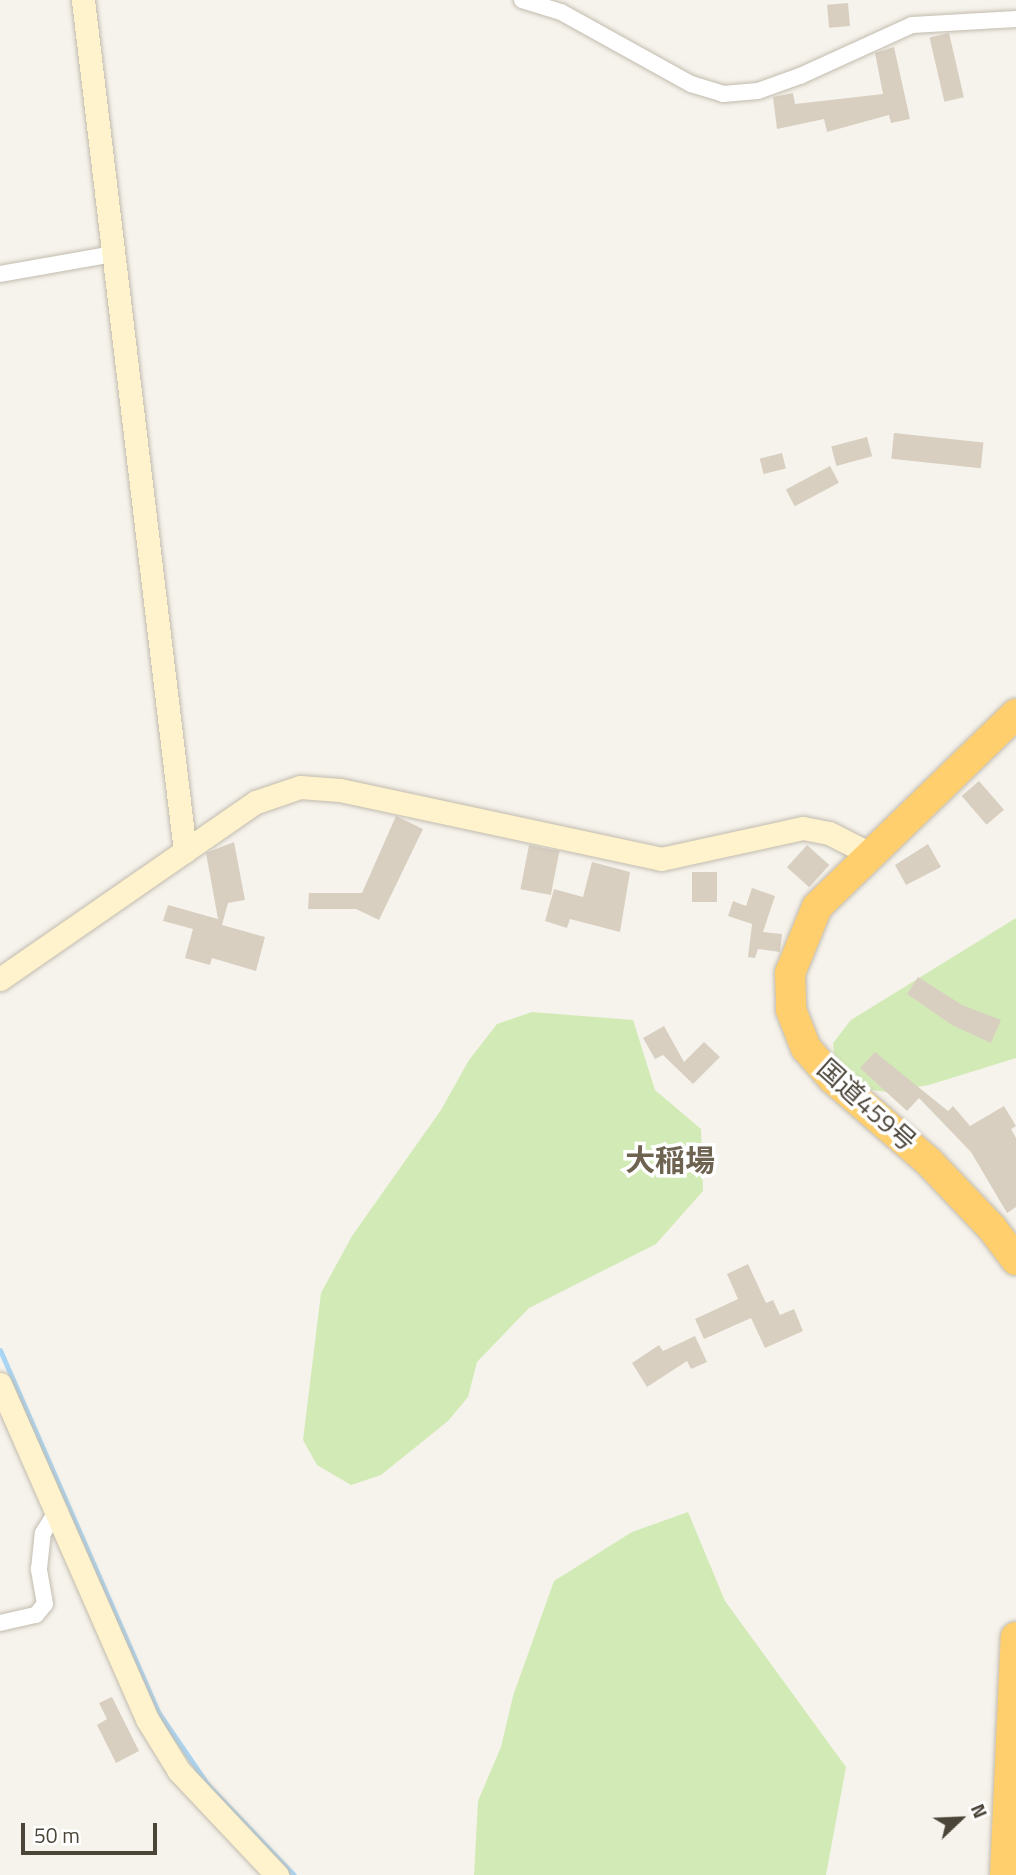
<!DOCTYPE html>
<html>
<head>
<meta charset="utf-8">
<style>
  body { margin:0 }
  #map { position:relative; width:1016px; height:1875px; overflow:hidden; background:#f6f3ec; font-family:"Titillium Web","Noto Sans JP",sans-serif }
  div>[style] { position:absolute }
  .green>* { inset:0; background:#d2eab5 }
  .stream>* { height:5px; margin:-2.5px; padding:0 2.5px; transform-origin:2.5px; border-radius:2.5px; background:#a9d4f2 }
  .building>* { inset:0; background:#d8cfc1; transform-origin:0 0 }
  .roads { filter:drop-shadow(0 0 2px #c2bbae) drop-shadow(0 0 2px #c2bbae) }
  .street>* { height:16px; margin:-8px; padding:0 8px; transform-origin:8px; border-radius:8px; background:#fff }
  .secondary>* { height:23px; margin:-11.5px; padding:0 11.5px; transform-origin:11.5px; border-radius:11.5px; background:#fff3cd }
  .highway>* { height:30px; margin:-15px; padding:0 15px; transform-origin:15px; border-radius:15px; background:#ffcf6e }
  span { translate:-50% -50%; white-space:nowrap; text-align:center; line-height:1.15; -webkit-text-stroke:7px #fff; paint-order:stroke }
  .street-label { font-size:26px; color:#4b4439 }
  .quarter-label { font-size:30px; color:#6e6250; font-weight:700 }
  .north { position:absolute; left:925px; top:1784px; width:70px; height:70px; -webkit-text-stroke:5px #fff; paint-order:stroke; rotate:67deg; font-size:19px; font-weight:700; line-height:28px; text-align:center; color:#4b4439 }
  .north::after { content:''; display:block; margin:auto; width:24px; height:32px; background:#4b4439; clip-path:polygon(50% 0,100% 100%,50% 72%,0 100%) }
  .scale { position:absolute; left:21px; top:1823px; width:136px; height:32px; box-sizing:border-box; border:4px solid #4b4439; border-top:0; padding-left:9px; font-size:21px; line-height:24px; white-space:nowrap; color:#4b4439; -webkit-text-stroke:5px #fff; paint-order:stroke }
</style>
</head>
<body>
<div id="map">
  <div class="green">
    <i style="clip-path:polygon(1016px 918px,1016px 1058px,929px 1085px,886px 1092px,853px 1087px,835px 1061px,833px 1043px,851px 1020px)"></i>
    <i style="clip-path:polygon(532px 1012px,633px 1020px,655px 1090px,701px 1129px,703px 1191px,656px 1244px,529px 1308px,477px 1362px,468px 1397px,448px 1421px,381px 1475px,351px 1485px,317px 1465px,303px 1440px,321px 1293px,352px 1236px,441px 1110px,469px 1060px,497px 1024px)"></i>
    <i style="clip-path:polygon(688px 1512px,725px 1601px,846px 1767px,826px 1875px,474px 1875px,478px 1801px,501px 1747px,513px 1696px,554px 1581px,632px 1532px)"></i>
  </div>
  <div class="stream">
    <i style="left:0;top:1350px;width:395px;rotate:66.4deg"></i>
    <i style="left:158px;top:1712px;width:88px;rotate:55.6deg"></i>
    <i style="left:208px;top:1785px;width:124px;rotate:46.3deg"></i>
  </div>
  <div class="building">
    <i style="left:848px;top:3px;width:23px;height:21px;rotate:85deg"></i>
    <i style="left:949px;top:33px;width:66px;height:20px;rotate:77deg"></i>
    <i style="clip-path:polygon(894px 47px,910px 119px,891px 123px,889px 115px,827px 132px,824px 119px,777px 129px,773px 97px,793px 93px,795px 104px,883px 94px,875px 53px)"></i>
    <i style="left:894px;top:433px;width:90px;height:26px;rotate:6deg"></i>
    <i style="left:867px;top:437px;width:20px;height:37px;rotate:75deg"></i>
    <i style="left:782px;top:453px;width:16px;height:23px;rotate:76deg"></i>
    <i style="left:830px;top:466px;width:19px;height:50px;rotate:62deg"></i>
    <i style="left:979px;top:781px;width:38px;height:23px;rotate:49deg"></i>
    <i style="clip-path:polygon(396px 816px,423px 829px,379px 920px,356px 909px,308px 909px,309px 893px,362px 893px)"></i>
    <i style="clip-path:polygon(234px 842px,245px 900px,228px 903px,222px 925px,265px 937px,256px 971px,212px 958px,210px 965px,185px 958px,193px 929px,163px 921px,168px 905px,218px 919px,206px 853px)"></i>
    <i style="clip-path:polygon(928px 844px,941px 867px,906px 885px,895px 865px)"></i>
    <i style="left:529px;top:845px;width:31px;height:45px;rotate:11deg"></i>
    <i style="left:807px;top:845px;width:30px;height:30px;rotate:42deg"></i>
    <i style="clip-path:polygon(592px 862px,630px 872px,620px 932px,570px 919px,567px 928px,545px 921px,554px 889px,583px 897px)"></i>
    <i style="left:692px;top:872px;width:25px;height:30px"></i>
    <i style="clip-path:polygon(752px 888px,775px 896px,763px 932px,782px 934px,780px 952px,758px 949px,755px 958px,748px 957px,752px 924px,728px 916px,733px 901px,746px 906px)"></i>
    <i style="clip-path:polygon(918px 977px,962px 1005px,1001px 1020px,991px 1043px,952px 1025px,907px 994px)"></i>
    <i style="clip-path:polygon(664px 1026px,684px 1062px,704px 1042px,720px 1057px,693px 1084px,663px 1055px,655px 1059px,643px 1038px)"></i>
    <i style="clip-path:polygon(875px 1052px,948px 1111px,953px 1106px,970px 1126px,1004px 1106px,1016px 1126px,1011px 1129px,1016px 1138px,1016px 1207px,1007px 1213px,971px 1152px,919px 1098px,907px 1111px,860px 1068px)"></i>
    <i style="clip-path:polygon(748px 1264px,766px 1303px,773px 1300px,780px 1315px,794px 1309px,803px 1331px,765px 1348px,751px 1318px,704px 1339px,695px 1319px,738px 1299px,727px 1274px)"></i>
    <i style="clip-path:polygon(695px 1336px,707px 1362px,691px 1369px,687px 1361px,647px 1387px,632px 1363px,659px 1345px,663px 1351px)"></i>
    <i style="clip-path:polygon(112px 1697px,139px 1751px,116px 1763px,97px 1725px,107px 1719px,99px 1703px)"></i>
  </div>
  <div class="roads">
    <div class="street">
      <i style="left:522px;top:0;width:41px;rotate:17.1deg"></i>
      <i style="left:561px;top:12px;width:149px;rotate:29deg"></i>
      <i style="left:691px;top:84px;width:34px;rotate:17deg"></i>
      <i style="left:723px;top:94px;width:35px;rotate:-5deg"></i>
      <i style="left:758px;top:91px;width:45px;rotate:-19.7deg"></i>
      <i style="left:800px;top:76px;width:123px;rotate:-24.5deg"></i>
      <i style="left:912px;top:25px;width:104px;rotate:-3.3deg"></i>
      <i style="left:0;top:274px;width:115px;rotate:-10deg"></i>
      <i style="left:0;top:1623px;width:37px;rotate:-13deg"></i>
      <i style="left:36px;top:1615px;width:14px;rotate:-51deg"></i>
      <i style="left:45px;top:1604px;width:36px;rotate:-100deg"></i>
      <i style="left:39px;top:1569px;width:36px;rotate:-84deg"></i>
      <i style="left:43px;top:1533px;width:25px;rotate:-58deg"></i>
    </div>
    <div class="secondary">
      <i style="left:83px;top:0;width:857px;rotate:83.17deg"></i>
      <i style="left:0;top:979px;width:311px;rotate:-34.7deg"></i>
      <i style="left:256px;top:802px;width:46px;rotate:-18.8deg"></i>
      <i style="left:300px;top:787px;width:40px;rotate:4.3deg"></i>
      <i style="left:340px;top:790px;width:328px;rotate:12.1deg"></i>
      <i style="left:661px;top:859px;width:145px;rotate:-12.3deg"></i>
      <i style="left:803px;top:828px;width:26px;rotate:11deg"></i>
      <i style="left:829px;top:833px;width:44px;rotate:27.1deg"></i>
      <i style="left:0;top:1384px;width:366px;rotate:66.3deg"></i>
      <i style="left:147px;top:1719px;width:61px;rotate:58.4deg"></i>
      <i style="left:179px;top:1771px;width:143px;rotate:46.7deg"></i>
    </div>
    <div class="highway">
      <i style="left:1016px;top:714px;width:277px;rotate:135.9deg"></i>
      <i style="left:817px;top:907px;width:71px;rotate:112.2deg"></i>
      <i style="left:790px;top:973px;width:37px;rotate:88deg"></i>
      <i style="left:791px;top:1010px;width:41px;rotate:68.5deg"></i>
      <i style="left:806px;top:1048px;width:41px;rotate:48.9deg"></i>
      <i style="left:833px;top:1079px;width:127px;rotate:40.8deg"></i>
      <i style="left:929px;top:1162px;width:91px;rotate:46.3deg"></i>
      <i style="left:992px;top:1228px;width:40px;rotate:53deg"></i>
      <i style="left:1005px;top:1875px;width:238px;rotate:-87.4deg"></i>
    </div>
  </div>
  <div class="street-label">
    <span style="left:867px;top:1105px;rotate:42deg">国道459号</span>
  </div>
  <div class="quarter-label">
    <span style="left:670px;top:1160px">大稲場</span>
  </div>
  <div class="north">N</div>
  <div class="scale">50 m</div>
</div>
</body>
</html>
